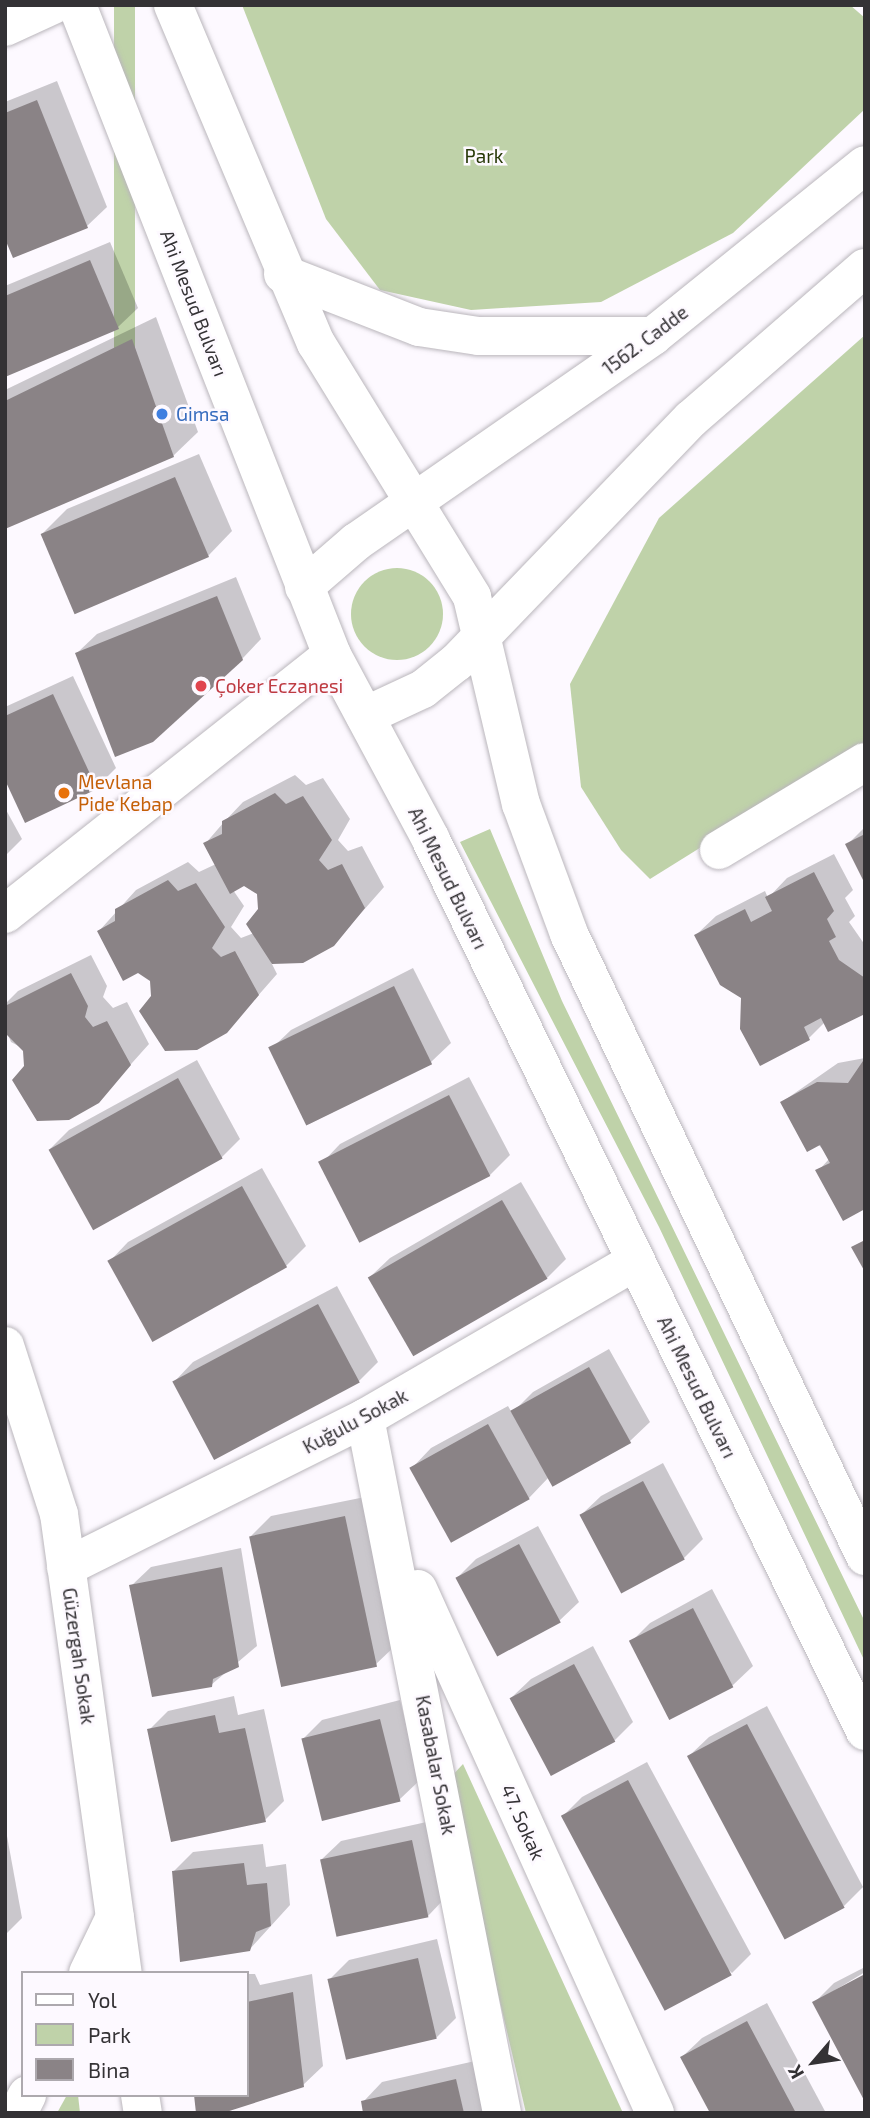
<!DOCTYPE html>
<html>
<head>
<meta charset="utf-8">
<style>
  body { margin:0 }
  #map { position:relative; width:870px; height:2118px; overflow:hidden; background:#fdf9ff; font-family:"Exo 2",sans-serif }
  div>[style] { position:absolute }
  .green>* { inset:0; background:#bfd2a9; transform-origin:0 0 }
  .round { border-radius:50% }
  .shadow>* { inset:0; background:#0003 }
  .building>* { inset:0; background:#8a8386; transform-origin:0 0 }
  .roads { filter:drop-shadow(0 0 2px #bab6bc) drop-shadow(0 0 2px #bab6bc) }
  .street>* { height:38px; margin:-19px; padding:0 19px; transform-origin:19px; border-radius:19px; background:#fff }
  .secondary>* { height:38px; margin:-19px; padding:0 19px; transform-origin:19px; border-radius:19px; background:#fff }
  .dots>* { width:19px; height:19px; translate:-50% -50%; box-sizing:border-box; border:4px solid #fdf9ff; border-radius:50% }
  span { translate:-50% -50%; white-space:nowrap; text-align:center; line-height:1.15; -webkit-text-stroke:5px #fdf9ff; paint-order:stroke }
  .park-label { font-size:19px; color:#273908 }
  .street-label { font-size:19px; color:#343235 }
  .shop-label { font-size:19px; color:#366cbe }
  .left { translate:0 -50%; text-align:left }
  .health-label { font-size:19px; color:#be3a42 }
  .food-label { font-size:19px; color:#c56008 }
  .frame { position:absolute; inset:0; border:7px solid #343235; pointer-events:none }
  .legend { position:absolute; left:21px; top:1971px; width:228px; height:126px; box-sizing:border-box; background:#fdf9ff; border:2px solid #ada9ae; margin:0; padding:9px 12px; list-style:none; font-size:21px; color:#343235 }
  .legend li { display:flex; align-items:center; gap:14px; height:35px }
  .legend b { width:35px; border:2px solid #ada9ae }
  .north { position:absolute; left:779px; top:2027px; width:70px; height:70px; -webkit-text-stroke:5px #fdf9ff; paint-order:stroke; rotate:241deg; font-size:19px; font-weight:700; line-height:28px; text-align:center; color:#343235 }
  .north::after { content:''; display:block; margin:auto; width:24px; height:32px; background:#343235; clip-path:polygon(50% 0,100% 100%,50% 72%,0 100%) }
</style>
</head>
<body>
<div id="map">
  <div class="green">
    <i style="left:114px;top:5px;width:21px;height:356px"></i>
    <i style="clip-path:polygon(242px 5px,850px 5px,865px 18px,865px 109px,733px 233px,601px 302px,471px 310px,380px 290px,326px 219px)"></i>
    <i style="clip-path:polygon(865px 335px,865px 745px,650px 879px,621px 850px,581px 787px,570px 684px,659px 518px)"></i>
    <i class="round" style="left:351px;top:568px;width:92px;height:92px"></i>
    <i style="clip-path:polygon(490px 829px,562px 1001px,865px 1622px,865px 1662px,659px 1227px,460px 842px)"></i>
    <i style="clip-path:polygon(463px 1764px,623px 2113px,526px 2113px,448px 1780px)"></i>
    <i style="clip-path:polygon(67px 2095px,78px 2095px,80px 2113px,57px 2113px)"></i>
  </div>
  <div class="shadow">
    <i style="clip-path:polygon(57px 81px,107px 207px,87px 226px,14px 256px,5px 234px,5px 102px)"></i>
    <i style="clip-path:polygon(110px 242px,138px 308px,118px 327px,5px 375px,5px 286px)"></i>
    <i style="clip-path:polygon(156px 317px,198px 432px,173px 456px,5px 527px,5px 390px)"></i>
    <i style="clip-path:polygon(199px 454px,232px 531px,208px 556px,42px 534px,67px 509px)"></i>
    <i style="clip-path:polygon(236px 577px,261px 639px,242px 659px,77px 653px,97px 634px)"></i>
    <i style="clip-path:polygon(73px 676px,116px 768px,96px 788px,5px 776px,5px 707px)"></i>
    <i style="clip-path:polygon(evenodd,295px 775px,306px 785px,323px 778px,350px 819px,338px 840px,348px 851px,362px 846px,384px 887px,333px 945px,303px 962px,271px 962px,277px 974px,226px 1032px,153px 997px,152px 980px,99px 931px,136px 890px,188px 862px,199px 872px,216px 864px,205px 844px,224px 822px,243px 802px,295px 775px,245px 884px,259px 893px,260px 910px,254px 933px,241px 938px,231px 927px,244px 906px,233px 890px,245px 884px)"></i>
    <i style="clip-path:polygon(5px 808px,22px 839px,5px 856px)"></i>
    <i style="clip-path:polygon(865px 827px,865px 880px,847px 845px)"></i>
    <i style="clip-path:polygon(834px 854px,853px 890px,845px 898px,855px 916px,849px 922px,865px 945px,865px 1012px,825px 1022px,809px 1038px,743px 997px,696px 935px,716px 916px,765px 891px,768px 898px,787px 878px)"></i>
    <i style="clip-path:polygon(91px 955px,107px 986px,103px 997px,113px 1008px,127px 1002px,149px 1044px,98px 1101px,25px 1067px,24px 1049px,11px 1042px,5px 1028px,5px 1004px,18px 991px)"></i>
    <i style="clip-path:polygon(413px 968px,451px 1043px,431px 1062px,309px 1124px,271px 1049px,291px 1030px)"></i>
    <i style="clip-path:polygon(865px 1058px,865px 1207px,818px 1171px,830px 1158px,782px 1102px,838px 1063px)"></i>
    <i style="clip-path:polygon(197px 1060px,240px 1139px,221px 1158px,50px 1149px,69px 1130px)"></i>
    <i style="clip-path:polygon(469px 1077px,510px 1155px,490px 1175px,321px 1164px,340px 1144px)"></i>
    <i style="clip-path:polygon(262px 1168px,306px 1246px,286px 1266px,109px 1262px,128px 1242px)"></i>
    <i style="clip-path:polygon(521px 1182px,566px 1259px,547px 1278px,370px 1277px,390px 1258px)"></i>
    <i style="clip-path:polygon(337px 1286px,378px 1362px,359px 1381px,174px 1382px,193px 1362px)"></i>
    <i style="clip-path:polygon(609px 1349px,650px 1422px,630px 1441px,553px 1484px,549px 1477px,529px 1498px,412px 1468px,431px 1448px,508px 1406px,512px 1413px,533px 1392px)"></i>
    <i style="clip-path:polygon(663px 1463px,703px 1539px,684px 1558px,581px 1515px,601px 1496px)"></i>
    <i style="clip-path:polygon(365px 1497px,395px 1646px,375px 1665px,251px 1536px,271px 1516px)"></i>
    <i style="clip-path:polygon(538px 1526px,579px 1602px,559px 1621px,457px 1578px,476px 1559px)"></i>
    <i style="clip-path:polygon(241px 1548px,257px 1646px,211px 1685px,131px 1586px,151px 1567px)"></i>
    <i style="clip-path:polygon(712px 1589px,753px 1666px,733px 1685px,671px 1718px,631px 1642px,650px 1623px)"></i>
    <i style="clip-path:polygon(593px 1646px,633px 1722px,614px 1741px,511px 1698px,531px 1679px)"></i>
    <i style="clip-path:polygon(234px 1696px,238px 1715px,264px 1709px,284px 1801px,265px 1820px,149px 1730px,168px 1711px)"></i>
    <i style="clip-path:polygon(400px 1700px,420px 1780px,400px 1799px,303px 1739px,322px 1720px)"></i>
    <i style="clip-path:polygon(767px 1706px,863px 1887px,844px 1906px,689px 1756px,709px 1737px)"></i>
    <i style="clip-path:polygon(647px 1762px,751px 1954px,732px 1973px,563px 1816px,582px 1797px)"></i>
    <i style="clip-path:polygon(431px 1821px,447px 1896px,428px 1916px,321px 1860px,341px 1841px)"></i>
    <i style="clip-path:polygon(5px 1825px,22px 1918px,5px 1935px)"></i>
    <i style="clip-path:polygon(263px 1844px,266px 1867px,286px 1864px,290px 1905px,249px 1950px,174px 1871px,193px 1852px)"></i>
    <i style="clip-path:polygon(437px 1939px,456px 2018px,436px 2038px,329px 1980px,349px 1960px)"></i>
    <i style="clip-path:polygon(865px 1967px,865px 1972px,814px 2003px,834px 1983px)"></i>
    <i style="clip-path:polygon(247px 1974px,255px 1974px,260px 1985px,312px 1974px,323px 2066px,303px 2085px,247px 2095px)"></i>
    <i style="clip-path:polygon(767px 2003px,826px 2113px,712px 2113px,682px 2057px,702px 2038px)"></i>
    <i style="clip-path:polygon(475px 2061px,487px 2113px,365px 2113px,363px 2102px,382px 2082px)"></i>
  </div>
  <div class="building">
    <i style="clip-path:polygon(37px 100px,88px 228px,13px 258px,5px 239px,5px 113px)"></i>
    <i style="clip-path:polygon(90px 260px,119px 329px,5px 377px,5px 296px)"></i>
    <i style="clip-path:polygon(132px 339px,174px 457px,5px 529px,5px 401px)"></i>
    <i style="left:175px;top:477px;width:87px;height:146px;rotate:67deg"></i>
    <i style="clip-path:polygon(217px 596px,243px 660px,153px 742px,115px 757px,75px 653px)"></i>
    <i style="clip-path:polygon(53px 694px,97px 789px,25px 823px,5px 780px,5px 716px)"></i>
    <i style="clip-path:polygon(275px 793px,286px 804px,303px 796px,332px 840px,319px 860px,328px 870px,342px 864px,365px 908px,334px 946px,303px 963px,272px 964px,246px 924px,258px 909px,257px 894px,244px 886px,230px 894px,203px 843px,222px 834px,222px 821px)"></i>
    <i style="clip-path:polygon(865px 834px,865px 884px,845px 844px)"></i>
    <i style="clip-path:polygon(814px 872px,834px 911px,827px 919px,836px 937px,829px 941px,839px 960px,865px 978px,865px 1014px,828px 1032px,821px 1018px,804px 1027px,810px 1040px,760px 1066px,740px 1029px,741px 998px,720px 985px,694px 935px,745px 909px,751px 922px,772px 911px,765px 897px)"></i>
    <i style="clip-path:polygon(168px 880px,178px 891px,196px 883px,225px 927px,212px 948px,221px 957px,235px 951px,259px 995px,227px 1033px,197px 1050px,165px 1051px,139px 1011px,151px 996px,150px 981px,138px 973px,123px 981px,97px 931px,115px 921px,115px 909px)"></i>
    <i style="clip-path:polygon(71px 973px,88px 1006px,85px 1017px,93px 1027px,107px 1021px,131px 1065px,99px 1103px,69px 1120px,37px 1121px,12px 1080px,24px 1066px,23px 1051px,5px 1033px,5px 1006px)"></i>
    <i style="left:394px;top:986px;width:87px;height:140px;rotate:64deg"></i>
    <i style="clip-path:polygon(865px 1058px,865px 1209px,843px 1221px,815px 1170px,830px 1163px,820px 1145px,807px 1152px,780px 1102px,817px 1082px,848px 1083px)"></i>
    <i style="left:178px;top:1078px;width:92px;height:148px;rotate:61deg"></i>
    <i style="left:449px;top:1095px;width:91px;height:147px;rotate:63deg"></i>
    <i style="left:242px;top:1186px;width:93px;height:154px;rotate:61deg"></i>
    <i style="left:502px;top:1200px;width:91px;height:155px;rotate:60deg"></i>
    <i style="clip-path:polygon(865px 1240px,865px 1272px,851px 1247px)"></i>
    <i style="left:318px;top:1304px;width:89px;height:165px;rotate:62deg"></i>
    <i style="left:589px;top:1367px;width:87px;height:90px;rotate:61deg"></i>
    <i style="left:488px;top:1424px;width:86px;height:90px;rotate:61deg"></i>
    <i style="left:643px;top:1481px;width:89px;height:72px;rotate:62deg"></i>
    <i style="left:345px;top:1516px;width:154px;height:98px;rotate:78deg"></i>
    <i style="left:519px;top:1544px;width:89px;height:72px;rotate:62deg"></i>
    <i style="clip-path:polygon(222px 1567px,239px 1667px,213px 1679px,212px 1687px,152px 1697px,129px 1585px)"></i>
    <i style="left:693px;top:1608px;width:89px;height:72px;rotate:63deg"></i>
    <i style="left:574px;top:1664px;width:88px;height:73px;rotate:62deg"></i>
    <i style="clip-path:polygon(215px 1715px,219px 1733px,245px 1728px,266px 1822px,171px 1842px,147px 1729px)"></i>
    <i style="left:380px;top:1719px;width:85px;height:81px;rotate:76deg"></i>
    <i style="left:747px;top:1724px;width:208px;height:68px;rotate:62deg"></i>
    <i style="left:628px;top:1780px;width:221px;height:76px;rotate:62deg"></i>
    <i style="left:412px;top:1840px;width:79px;height:94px;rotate:78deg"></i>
    <i style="clip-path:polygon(244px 1863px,247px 1885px,267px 1883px,271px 1926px,256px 1932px,250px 1951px,180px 1962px,172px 1871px)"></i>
    <i style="left:418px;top:1958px;width:83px;height:93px;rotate:77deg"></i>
    <i style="clip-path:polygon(865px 1974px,865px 2102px,812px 2002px)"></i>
    <i style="clip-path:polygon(293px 1992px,304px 2087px,223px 2113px,196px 2113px,194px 2095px,247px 2095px,247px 2002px)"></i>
    <i style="clip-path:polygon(747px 2021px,796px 2113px,710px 2113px,680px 2057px)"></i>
    <i style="clip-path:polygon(456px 2079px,464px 2113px,363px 2113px,361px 2101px)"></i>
  </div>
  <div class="roads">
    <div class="street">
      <i style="left:719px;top:850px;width:170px;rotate:-31.1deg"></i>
      <i style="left:5px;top:1346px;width:176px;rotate:72.2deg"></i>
      <i style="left:59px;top:1514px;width:463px;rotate:82.1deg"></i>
      <i style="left:365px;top:1418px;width:708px;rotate:78.85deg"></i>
      <i style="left:66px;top:1567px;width:334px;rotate:-26.5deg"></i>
      <i style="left:365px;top:1418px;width:313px;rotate:-30.1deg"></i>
      <i style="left:418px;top:1589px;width:575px;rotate:65.66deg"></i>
      <i style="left:88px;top:1973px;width:62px;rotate:-64.3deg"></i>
      <i style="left:140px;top:2095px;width:18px;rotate:81deg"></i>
      <i style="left:18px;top:2113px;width:20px;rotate:-63deg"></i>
    </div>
    <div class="secondary">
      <i style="left:77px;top:5px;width:698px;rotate:68.58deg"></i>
      <i style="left:332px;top:655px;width:210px;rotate:61.8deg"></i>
      <i style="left:431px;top:840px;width:991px;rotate:64.03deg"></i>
      <i style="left:173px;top:5px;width:367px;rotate:67.1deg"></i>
      <i style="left:316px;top:343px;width:298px;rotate:58.4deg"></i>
      <i style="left:472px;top:597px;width:213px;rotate:76.7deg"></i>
      <i style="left:521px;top:804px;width:139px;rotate:69.7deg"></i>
      <i style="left:569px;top:934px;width:689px;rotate:64.55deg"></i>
      <i style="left:5px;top:27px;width:53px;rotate:-24.6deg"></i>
      <i style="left:283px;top:274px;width:146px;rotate:21.3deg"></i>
      <i style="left:419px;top:327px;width:60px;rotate:8.7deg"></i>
      <i style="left:478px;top:336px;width:175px"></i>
      <i style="left:304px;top:587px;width:69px;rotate:-40.9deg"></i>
      <i style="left:356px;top:542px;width:361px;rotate:-34.7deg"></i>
      <i style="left:653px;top:336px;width:272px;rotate:-38.9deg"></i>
      <i style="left:365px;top:716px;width:64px;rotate:-25deg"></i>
      <i style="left:423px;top:689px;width:43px;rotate:-38.5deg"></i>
      <i style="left:457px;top:662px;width:337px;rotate:-46.1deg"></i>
      <i style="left:691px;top:419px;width:230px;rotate:-41deg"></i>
      <i style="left:5px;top:914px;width:417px;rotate:-38.4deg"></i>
    </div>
  </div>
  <div class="dots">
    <i style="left:162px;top:414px;background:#3f7fe0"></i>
    <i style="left:201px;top:686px;background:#e0444e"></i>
    <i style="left:64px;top:793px;background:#e8710a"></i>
  </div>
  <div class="park-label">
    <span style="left:484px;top:156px">Park</span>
  </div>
  <div class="street-label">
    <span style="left:194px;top:303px;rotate:69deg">Ahi Mesud Bulvarı</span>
    <span style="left:645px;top:340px;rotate:-37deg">1562. Cadde</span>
    <span style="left:448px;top:878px;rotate:64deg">Ahi Mesud Bulvarı</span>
    <span style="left:697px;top:1387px;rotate:64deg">Ahi Mesud Bulvarı</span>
    <span style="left:355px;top:1421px;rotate:-28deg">Kuğulu Sokak</span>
    <span style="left:79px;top:1656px;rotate:82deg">Güzergah Sokak</span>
    <span style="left:436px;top:1765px;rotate:79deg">Kasabalar Sokak</span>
    <span style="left:523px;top:1822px;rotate:66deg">47. Sokak</span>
  </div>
  <div class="shop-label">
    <span class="left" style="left:176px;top:414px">Gimsa</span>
  </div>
  <div class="health-label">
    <span class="left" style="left:215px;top:686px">Çoker Eczanesi</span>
  </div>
  <div class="food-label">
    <span class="left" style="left:78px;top:793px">Mevlana<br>Pide Kebap</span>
  </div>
  <div class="frame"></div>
  <ul class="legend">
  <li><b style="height:9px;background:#fff"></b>Yol</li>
  <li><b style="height:19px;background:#bfd2a9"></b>Park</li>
  <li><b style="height:19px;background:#8a8386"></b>Bina</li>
  </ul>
  <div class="north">K</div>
</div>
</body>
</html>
